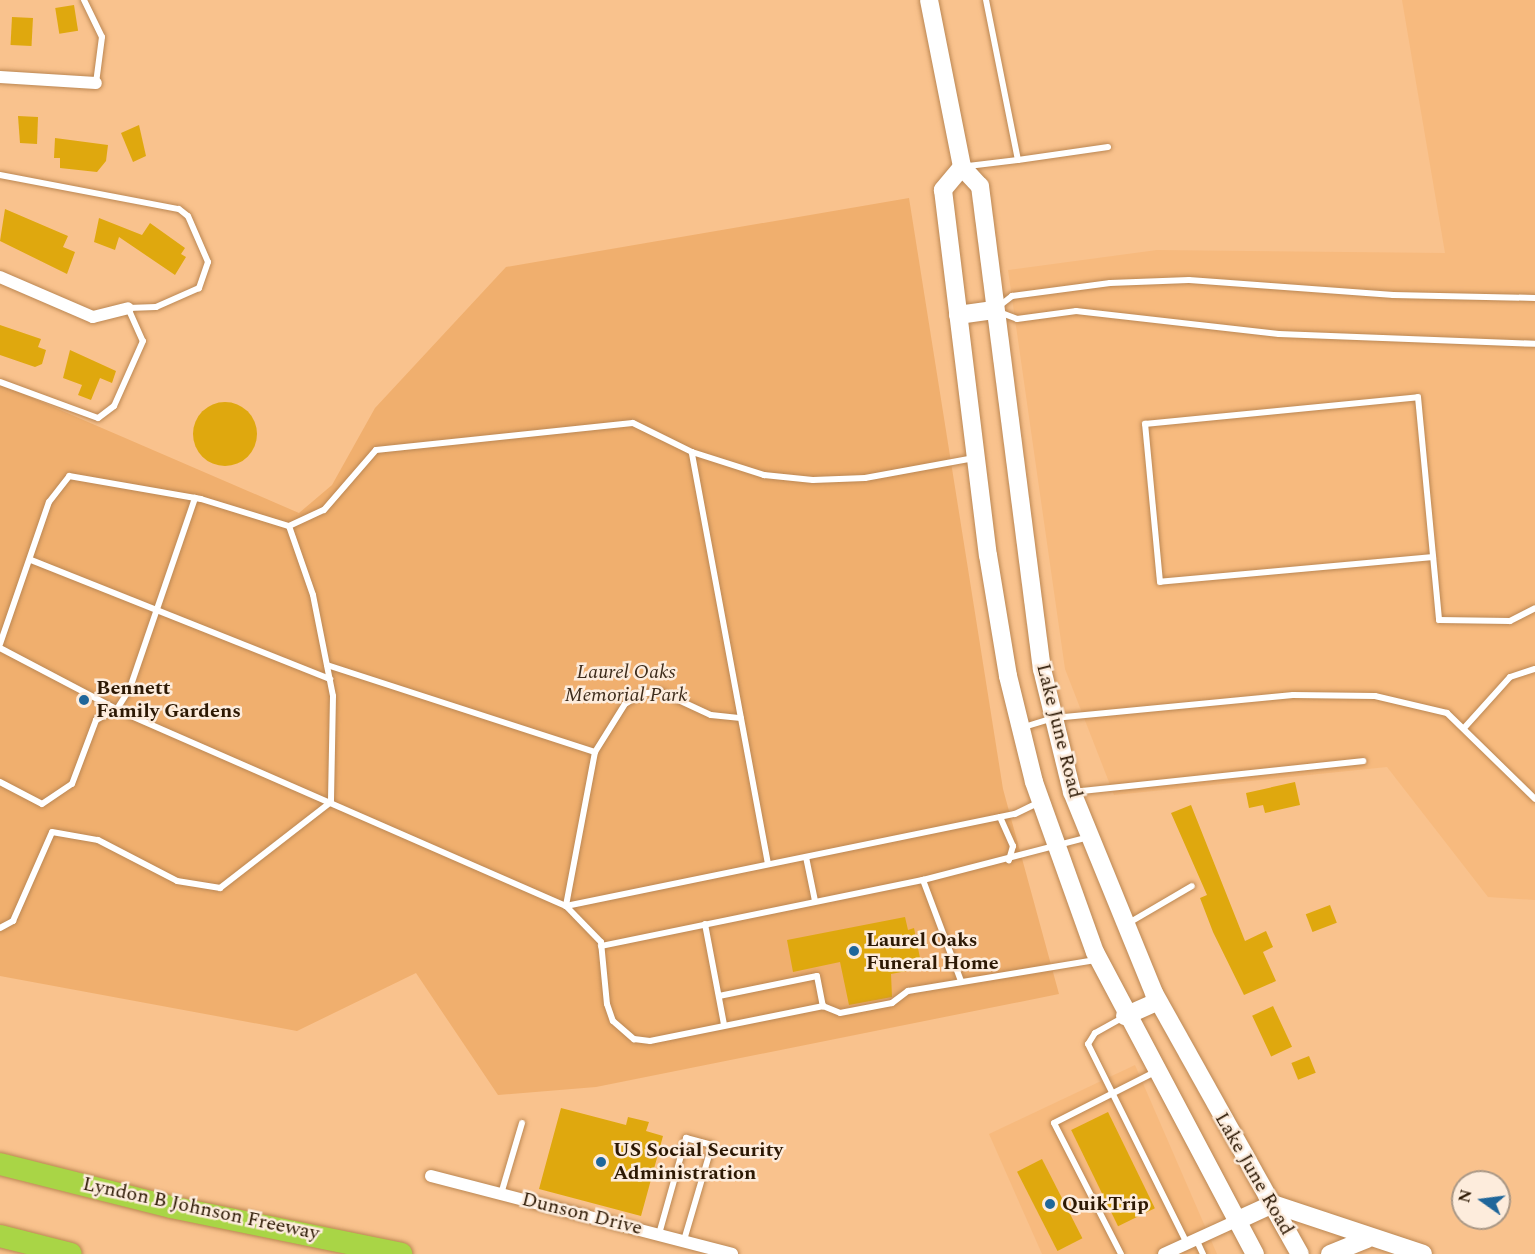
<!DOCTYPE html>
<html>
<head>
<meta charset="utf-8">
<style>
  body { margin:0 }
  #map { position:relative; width:1535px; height:1254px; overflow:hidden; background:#f9c28d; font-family:Spectral,serif }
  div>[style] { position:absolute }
  .built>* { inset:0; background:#f7ba7e }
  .green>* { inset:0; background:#f0af6e }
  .building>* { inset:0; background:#dfa80e; transform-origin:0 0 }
  .round { border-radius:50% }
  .roads { filter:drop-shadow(0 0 2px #bb8753) drop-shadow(0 0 2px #bb8753) }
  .lane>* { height:6px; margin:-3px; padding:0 3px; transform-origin:3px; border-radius:3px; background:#fff }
  .street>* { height:12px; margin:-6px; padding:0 6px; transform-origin:6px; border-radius:6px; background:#fff }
  .secondary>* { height:18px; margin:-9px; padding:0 9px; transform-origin:9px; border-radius:9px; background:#fff }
  .highway>* { height:22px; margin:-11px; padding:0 11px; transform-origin:11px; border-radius:11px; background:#a9d546 }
  .dots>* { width:16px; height:16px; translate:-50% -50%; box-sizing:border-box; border:3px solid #fdecdc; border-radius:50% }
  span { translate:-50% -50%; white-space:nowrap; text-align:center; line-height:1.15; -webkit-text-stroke:5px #fdecdc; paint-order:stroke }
  .park-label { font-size:20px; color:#3d2c1b; font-style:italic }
  .poi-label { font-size:20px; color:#2d1904; font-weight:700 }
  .left { translate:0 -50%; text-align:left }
  .street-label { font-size:20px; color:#2d1904 }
  .north { position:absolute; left:1451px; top:1170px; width:60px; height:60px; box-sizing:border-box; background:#fdecdc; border:2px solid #aa9886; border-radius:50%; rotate:284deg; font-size:16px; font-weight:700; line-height:24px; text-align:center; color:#2d1904 }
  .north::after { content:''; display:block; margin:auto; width:21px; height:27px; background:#1f669a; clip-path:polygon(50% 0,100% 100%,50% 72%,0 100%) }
</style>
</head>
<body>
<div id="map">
  <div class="built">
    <i style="clip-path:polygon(1402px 0,1535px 0,1535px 900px,1488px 897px,1387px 767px,1114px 795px,1065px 669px,1008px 270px,1157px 250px,1445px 253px)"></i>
    <i style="clip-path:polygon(1135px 1065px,1217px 1254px,1042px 1254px,989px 1134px)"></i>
  </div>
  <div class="green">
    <i style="clip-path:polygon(909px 198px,1003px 789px,1059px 994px,596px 1087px,498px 1095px,416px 973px,297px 1031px,0 976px,0 384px,299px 513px,332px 485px,375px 408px,506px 267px)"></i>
  </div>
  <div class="building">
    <i style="left:74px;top:5px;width:26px;height:19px;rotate:81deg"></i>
    <i style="left:12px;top:17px;width:21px;height:28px;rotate:3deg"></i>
    <i style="clip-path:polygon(18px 116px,38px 117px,37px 144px,20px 143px)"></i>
    <i style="clip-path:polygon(139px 125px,146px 156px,133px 162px,121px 133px)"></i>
    <i style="clip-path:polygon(55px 138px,108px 145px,106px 161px,97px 172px,60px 168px,60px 158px,54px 158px)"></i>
    <i style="clip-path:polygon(5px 209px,68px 236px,63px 247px,75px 252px,67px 274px,0 241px)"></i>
    <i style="clip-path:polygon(99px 218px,142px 235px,150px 223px,185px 248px,181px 254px,186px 257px,175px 275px,119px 237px,115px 250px,94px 242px)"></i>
    <i style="clip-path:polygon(0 325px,41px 339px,38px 347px,46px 350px,42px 364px,35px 367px,0 355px)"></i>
    <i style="clip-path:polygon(70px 350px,116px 371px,112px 383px,100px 378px,91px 400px,78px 395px,82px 385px,63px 378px)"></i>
    <i class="round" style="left:193px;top:402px;width:64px;height:64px"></i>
    <i style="clip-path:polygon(1295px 782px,1300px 805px,1265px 813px,1263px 805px,1249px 808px,1246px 793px)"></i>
    <i style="clip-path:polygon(1191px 805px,1245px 941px,1266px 931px,1273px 947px,1263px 952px,1276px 981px,1244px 995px,1213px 932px,1200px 898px,1207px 895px,1171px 813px)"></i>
    <i style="left:1330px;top:905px;width:19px;height:26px;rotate:69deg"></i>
    <i style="clip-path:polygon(905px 917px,908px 930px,914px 928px,922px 968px,891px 974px,892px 997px,849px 1005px,840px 962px,793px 972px,787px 940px)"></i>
    <i style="left:1273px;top:1006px;width:45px;height:23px;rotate:65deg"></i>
    <i style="left:1309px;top:1056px;width:18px;height:19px;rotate:68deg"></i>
    <i style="clip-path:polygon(561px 1108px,626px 1125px,628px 1117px,649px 1122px,646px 1131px,663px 1136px,641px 1216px,539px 1189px)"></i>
    <i style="left:1108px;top:1112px;width:107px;height:41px;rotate:64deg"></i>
    <i style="left:1042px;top:1159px;width:89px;height:28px;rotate:63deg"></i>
  </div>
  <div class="roads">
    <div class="lane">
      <i style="left:84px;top:0;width:41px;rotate:64.1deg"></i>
      <i style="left:102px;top:37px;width:46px;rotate:97.4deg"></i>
      <i style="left:986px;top:0;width:163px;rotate:78.7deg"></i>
      <i style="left:1018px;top:160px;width:91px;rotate:-8.2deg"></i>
      <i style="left:968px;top:166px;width:50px;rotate:-6.8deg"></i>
      <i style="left:0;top:175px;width:182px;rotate:10.8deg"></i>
      <i style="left:179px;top:209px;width:11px;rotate:38deg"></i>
      <i style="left:188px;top:216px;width:50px;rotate:66.5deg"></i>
      <i style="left:208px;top:262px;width:28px;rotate:109deg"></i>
      <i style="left:199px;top:288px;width:47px;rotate:156.2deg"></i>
      <i style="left:156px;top:307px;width:28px;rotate:178deg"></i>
      <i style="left:128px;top:308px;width:36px;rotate:66deg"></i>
      <i style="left:143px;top:341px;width:71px;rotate:114deg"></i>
      <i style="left:114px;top:406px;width:20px;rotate:143deg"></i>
      <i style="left:98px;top:418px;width:104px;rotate:-159.8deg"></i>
      <i style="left:998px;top:307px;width:18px;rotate:-38deg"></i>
      <i style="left:1012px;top:296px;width:99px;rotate:-7.6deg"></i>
      <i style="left:1110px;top:283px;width:79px;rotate:-2.2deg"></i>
      <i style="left:1189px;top:280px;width:205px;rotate:4.2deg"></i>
      <i style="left:1393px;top:295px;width:142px;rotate:1.2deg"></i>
      <i style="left:999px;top:312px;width:19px;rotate:21deg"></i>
      <i style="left:1017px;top:319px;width:60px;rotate:-7.7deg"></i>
      <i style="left:1076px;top:311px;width:204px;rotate:6.5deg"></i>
      <i style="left:1279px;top:334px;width:256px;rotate:2.2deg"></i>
      <i style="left:289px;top:526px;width:38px;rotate:-25deg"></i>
      <i style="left:324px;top:510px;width:79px;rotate:-49.1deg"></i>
      <i style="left:376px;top:450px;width:258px;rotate:-6deg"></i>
      <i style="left:633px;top:423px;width:66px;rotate:26.2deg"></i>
      <i style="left:1433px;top:557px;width:274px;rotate:174.8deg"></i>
      <i style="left:1160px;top:582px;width:159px;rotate:-95.4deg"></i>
      <i style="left:1145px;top:424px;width:274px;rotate:-5.6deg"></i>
      <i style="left:1418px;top:397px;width:224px;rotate:84.6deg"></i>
      <i style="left:1439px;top:620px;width:71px;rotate:0.8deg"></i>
      <i style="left:1510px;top:621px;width:28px;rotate:-27deg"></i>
      <i style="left:31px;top:560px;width:322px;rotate:21.7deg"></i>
      <i style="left:0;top:644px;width:150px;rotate:-71deg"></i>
      <i style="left:49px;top:502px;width:33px;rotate:-52deg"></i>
      <i style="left:69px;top:476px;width:134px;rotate:9.9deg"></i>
      <i style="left:201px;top:499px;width:92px;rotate:17.1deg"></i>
      <i style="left:289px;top:526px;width:73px;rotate:70.8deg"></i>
      <i style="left:313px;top:595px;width:103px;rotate:78.8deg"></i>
      <i style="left:333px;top:696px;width:106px;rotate:91.1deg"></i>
      <i style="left:0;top:648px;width:138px;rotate:27.7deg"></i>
      <i style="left:122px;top:712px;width:485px;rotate:23.6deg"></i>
      <i style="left:566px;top:906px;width:50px;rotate:45.8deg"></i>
      <i style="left:601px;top:942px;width:62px;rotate:84.5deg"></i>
      <i style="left:607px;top:1004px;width:18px;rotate:71deg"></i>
      <i style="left:613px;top:1021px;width:28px;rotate:41deg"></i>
      <i style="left:634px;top:1039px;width:16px;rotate:7deg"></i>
      <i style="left:650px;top:1041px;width:177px;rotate:-11.4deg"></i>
      <i style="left:823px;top:1006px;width:18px;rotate:22deg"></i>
      <i style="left:840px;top:1013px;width:53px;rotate:-10.9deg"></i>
      <i style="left:892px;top:1003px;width:20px;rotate:-37deg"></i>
      <i style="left:908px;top:991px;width:190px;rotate:-9.4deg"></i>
      <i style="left:327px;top:665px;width:282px;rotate:18deg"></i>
      <i style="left:595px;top:752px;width:57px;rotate:-58deg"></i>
      <i style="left:625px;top:704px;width:19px;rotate:-32deg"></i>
      <i style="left:641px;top:694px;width:18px;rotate:-9deg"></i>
      <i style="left:659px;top:691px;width:57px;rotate:24.8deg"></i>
      <i style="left:711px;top:715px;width:30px;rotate:6deg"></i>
      <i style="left:1024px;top:727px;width:31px;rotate:-17deg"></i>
      <i style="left:1054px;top:718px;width:240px;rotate:-5.5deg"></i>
      <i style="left:1293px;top:695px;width:82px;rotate:0.7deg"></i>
      <i style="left:1375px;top:696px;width:74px;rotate:13.3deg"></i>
      <i style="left:1447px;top:713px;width:123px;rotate:44.3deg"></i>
      <i style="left:1465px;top:727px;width:67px;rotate:-48deg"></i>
      <i style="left:1510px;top:677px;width:26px;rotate:-18deg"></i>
      <i style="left:595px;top:752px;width:157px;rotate:100.7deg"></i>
      <i style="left:566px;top:906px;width:458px;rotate:-11.6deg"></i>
      <i style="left:1015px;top:814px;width:28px;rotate:-26deg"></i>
      <i style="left:0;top:782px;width:47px;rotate:27.6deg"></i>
      <i style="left:42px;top:804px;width:36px;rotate:-34deg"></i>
      <i style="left:72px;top:784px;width:68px;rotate:-69.4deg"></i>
      <i style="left:96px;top:720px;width:24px;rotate:-28deg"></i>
      <i style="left:117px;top:709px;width:25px;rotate:-58deg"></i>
      <i style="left:130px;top:688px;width:201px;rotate:-71.1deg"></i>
      <i style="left:1073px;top:792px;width:292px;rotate:-6.1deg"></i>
      <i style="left:1000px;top:817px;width:32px;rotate:66deg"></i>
      <i style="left:1013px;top:846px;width:15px;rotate:106deg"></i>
      <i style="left:806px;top:857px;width:45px;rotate:78.4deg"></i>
      <i style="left:768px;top:864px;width:419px;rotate:-100.5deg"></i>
      <i style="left:692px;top:452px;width:76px;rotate:17.7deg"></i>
      <i style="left:764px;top:475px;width:49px;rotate:5.8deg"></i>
      <i style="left:813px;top:480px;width:52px;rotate:-2.2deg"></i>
      <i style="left:865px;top:478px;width:111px;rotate:-10.4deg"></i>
      <i style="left:923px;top:880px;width:108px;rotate:69.4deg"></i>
      <i style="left:705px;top:924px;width:103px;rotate:79.3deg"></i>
      <i style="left:1127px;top:924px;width:75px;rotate:-30.3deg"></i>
      <i style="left:0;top:928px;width:15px;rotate:-28deg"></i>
      <i style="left:13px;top:921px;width:97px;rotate:-66.3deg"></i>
      <i style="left:52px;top:832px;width:47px;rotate:9.9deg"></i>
      <i style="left:98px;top:840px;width:89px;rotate:27.4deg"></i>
      <i style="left:177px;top:881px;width:44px;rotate:9.2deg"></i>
      <i style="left:220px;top:888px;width:140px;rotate:-37.8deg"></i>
      <i style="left:601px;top:946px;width:329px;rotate:-11.6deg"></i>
      <i style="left:923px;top:880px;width:171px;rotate:-14.5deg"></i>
      <i style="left:719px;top:996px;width:100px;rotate:-11.5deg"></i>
      <i style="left:817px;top:976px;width:31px;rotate:79deg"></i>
      <i style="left:1122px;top:1018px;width:31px;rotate:151deg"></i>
      <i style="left:1095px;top:1033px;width:13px;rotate:122deg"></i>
      <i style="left:1088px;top:1044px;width:222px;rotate:63.6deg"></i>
      <i style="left:501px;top:1194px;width:74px;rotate:-73.5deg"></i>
      <i style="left:659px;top:1234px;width:100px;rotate:-74.3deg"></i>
      <i style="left:686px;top:1138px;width:27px;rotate:15deg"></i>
      <i style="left:712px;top:1145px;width:99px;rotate:106.4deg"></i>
      <i style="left:1196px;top:1239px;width:17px;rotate:65deg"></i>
      <i style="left:1121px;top:1254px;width:147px;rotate:-117.1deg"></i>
      <i style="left:1054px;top:1123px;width:113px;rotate:-26.8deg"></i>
    </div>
    <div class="street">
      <i style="left:0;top:77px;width:96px;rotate:3.6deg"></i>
      <i style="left:0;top:277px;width:101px;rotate:23.3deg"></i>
      <i style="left:93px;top:317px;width:36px;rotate:-14deg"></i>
      <i style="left:431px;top:1176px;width:311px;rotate:14.5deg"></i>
      <i style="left:1164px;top:1254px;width:79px;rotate:-24.6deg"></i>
    </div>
    <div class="secondary">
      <i style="left:929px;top:0;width:170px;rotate:78.8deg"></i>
      <i style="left:962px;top:167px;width:26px;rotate:47deg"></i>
      <i style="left:980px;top:186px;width:487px;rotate:82.7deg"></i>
      <i style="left:1042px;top:669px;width:127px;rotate:76.3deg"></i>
      <i style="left:1072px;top:792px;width:217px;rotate:67.8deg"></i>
      <i style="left:1154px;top:993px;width:299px;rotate:60.8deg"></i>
      <i style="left:962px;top:167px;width:30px;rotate:130deg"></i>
      <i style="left:943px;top:190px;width:368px;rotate:83deg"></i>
      <i style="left:988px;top:555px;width:123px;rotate:80.6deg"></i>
      <i style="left:1008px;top:676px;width:109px;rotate:76.2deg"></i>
      <i style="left:1034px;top:782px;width:181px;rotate:70.3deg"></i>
      <i style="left:1095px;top:952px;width:342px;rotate:62.1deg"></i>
      <i style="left:958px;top:315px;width:36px;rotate:-8deg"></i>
      <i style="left:1125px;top:1016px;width:36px;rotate:-24deg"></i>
      <i style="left:1236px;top:1221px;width:41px;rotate:-24.7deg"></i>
      <i style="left:1273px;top:1204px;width:158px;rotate:18.4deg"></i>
      <i style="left:1330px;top:1254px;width:40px;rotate:-22deg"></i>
    </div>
    <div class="highway">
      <i style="left:0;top:1164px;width:176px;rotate:14.1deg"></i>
      <i style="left:171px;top:1207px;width:235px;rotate:11.5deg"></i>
      <i style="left:0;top:1236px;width:73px;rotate:14.2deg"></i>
    </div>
  </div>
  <div class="dots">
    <i style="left:84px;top:700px;background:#1f669a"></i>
    <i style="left:854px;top:951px;background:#1f669a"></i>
    <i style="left:601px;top:1162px;background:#1f669a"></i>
    <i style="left:1050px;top:1204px;background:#1f669a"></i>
  </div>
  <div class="park-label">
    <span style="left:626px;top:684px">Laurel Oaks<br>Memorial Park</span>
  </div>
  <div class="poi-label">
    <span class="left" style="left:96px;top:700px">Bennett<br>Family Gardens</span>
    <span class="left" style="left:866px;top:952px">Laurel Oaks<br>Funeral Home</span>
    <span class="left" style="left:613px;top:1162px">US Social Security<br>Administration</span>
    <span class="left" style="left:1062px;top:1204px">QuikTrip</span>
  </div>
  <div class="street-label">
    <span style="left:1059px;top:731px;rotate:76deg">Lake June Road</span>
    <span style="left:1254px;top:1174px;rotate:60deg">Lake June Road</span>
    <span style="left:201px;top:1209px;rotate:12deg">Lyndon B Johnson Freeway</span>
    <span style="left:582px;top:1214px;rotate:14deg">Dunson Drive</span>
  </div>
  <div class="north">N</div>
</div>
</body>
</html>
